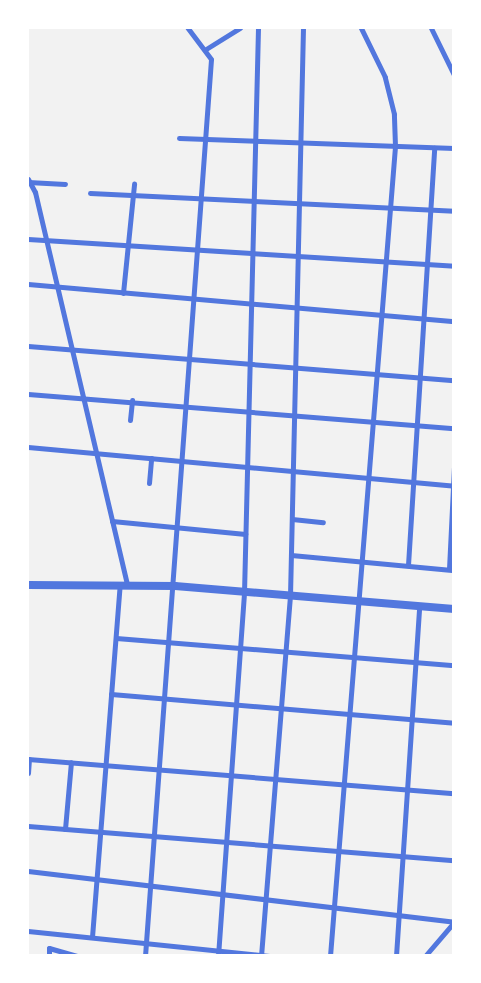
<!DOCTYPE html>
<html>
<head>
<meta charset="utf-8">
<style>
  body { margin:0 }
  #map { position:relative; width:481px; height:983px; overflow:hidden; background:#f2f2f2; font-family:Montserrat,sans-serif }
  div>[style] { position:absolute }
  .minor>* { height:5px; margin:-2.5px; padding:0 2.5px; transform-origin:2.5px; border-radius:2.5px; background:#5277de }
  .tertiary>* { height:8px; margin:-4px; padding:0 4px; transform-origin:4px; border-radius:4px; background:#5277de }
  span { translate:-50% -50%; white-space:nowrap; text-align:center; line-height:1.15; -webkit-text-stroke:4px #fff; paint-order:stroke }
  .frame { position:absolute; inset:0; border:29px solid #fff; pointer-events:none }
</style>
</head>
<body>
<div id="map">
  <div class="minor">
    <i style="left:431px;top:28px;width:52px;rotate:63.9deg"></i>
    <i style="left:206px;top:49px;width:40px;rotate:-32deg"></i>
    <i style="left:179px;top:138px;width:275px;rotate:2.1deg"></i>
    <i style="left:28px;top:179px;width:15px;rotate:62deg"></i>
    <i style="left:35px;top:192px;width:403px;rotate:76.8deg"></i>
    <i style="left:28px;top:182px;width:37px;rotate:3deg"></i>
    <i style="left:90px;top:193px;width:364px;rotate:2.8deg"></i>
    <i style="left:28px;top:239px;width:427px;rotate:3.6deg"></i>
    <i style="left:28px;top:284px;width:428px;rotate:5deg"></i>
    <i style="left:123px;top:293px;width:110px;rotate:-84.2deg"></i>
    <i style="left:28px;top:346px;width:427px;rotate:4.6deg"></i>
    <i style="left:28px;top:394px;width:427px;rotate:4.6deg"></i>
    <i style="left:130px;top:420px;width:20px;rotate:-84deg"></i>
    <i style="left:28px;top:447px;width:428px;rotate:5.2deg"></i>
    <i style="left:149px;top:483px;width:25px;rotate:-85deg"></i>
    <i style="left:292px;top:519px;width:31px;rotate:6deg"></i>
    <i style="left:112px;top:521px;width:134px;rotate:5.6deg"></i>
    <i style="left:291px;top:555px;width:164px;rotate:5.3deg"></i>
    <i style="left:408px;top:565px;width:418px;rotate:-86.4deg"></i>
    <i style="left:449px;top:569px;width:102px;rotate:-87.2deg"></i>
    <i style="left:116px;top:638px;width:339px;rotate:4.6deg"></i>
    <i style="left:111px;top:694px;width:344px;rotate:4.8deg"></i>
    <i style="left:28px;top:759px;width:427px;rotate:4.6deg"></i>
    <i style="left:28px;top:773px;width:14px;rotate:-86deg"></i>
    <i style="left:28px;top:826px;width:427px;rotate:4.6deg"></i>
    <i style="left:65px;top:829px;width:67px;rotate:-84.9deg"></i>
    <i style="left:28px;top:871px;width:429px;rotate:6.8deg"></i>
    <i style="left:28px;top:931px;width:245px;rotate:5.9deg"></i>
    <i style="left:92px;top:937px;width:353px;rotate:-85.5deg"></i>
    <i style="left:49px;top:956px;width:8px;rotate:-90deg"></i>
    <i style="left:49px;top:948px;width:29px;rotate:16deg"></i>
    <i style="left:145px;top:956px;width:899px;rotate:-85.79deg"></i>
    <i style="left:211px;top:59px;width:39px;rotate:-127deg"></i>
    <i style="left:218px;top:956px;width:364px;rotate:-85.9deg"></i>
    <i style="left:244px;top:593px;width:565px;rotate:-88.58deg"></i>
    <i style="left:261px;top:956px;width:361px;rotate:-85.4deg"></i>
    <i style="left:290px;top:596px;width:568px;rotate:-88.69deg"></i>
    <i style="left:330px;top:956px;width:813px;rotate:-85.41deg"></i>
    <i style="left:395px;top:146px;width:32px;rotate:-92deg"></i>
    <i style="left:394px;top:114px;width:38px;rotate:-104deg"></i>
    <i style="left:385px;top:77px;width:55px;rotate:-116.1deg"></i>
    <i style="left:396px;top:956px;width:351px;rotate:-86.2deg"></i>
    <i style="left:425px;top:956px;width:45px;rotate:-49.5deg"></i>
  </div>
  <div class="tertiary">
    <i style="left:28px;top:585px;width:147px;rotate:0.4deg"></i>
    <i style="left:175px;top:586px;width:280px;rotate:4.7deg"></i>
  </div>
  <div class="frame"></div>
</div>
</body>
</html>
